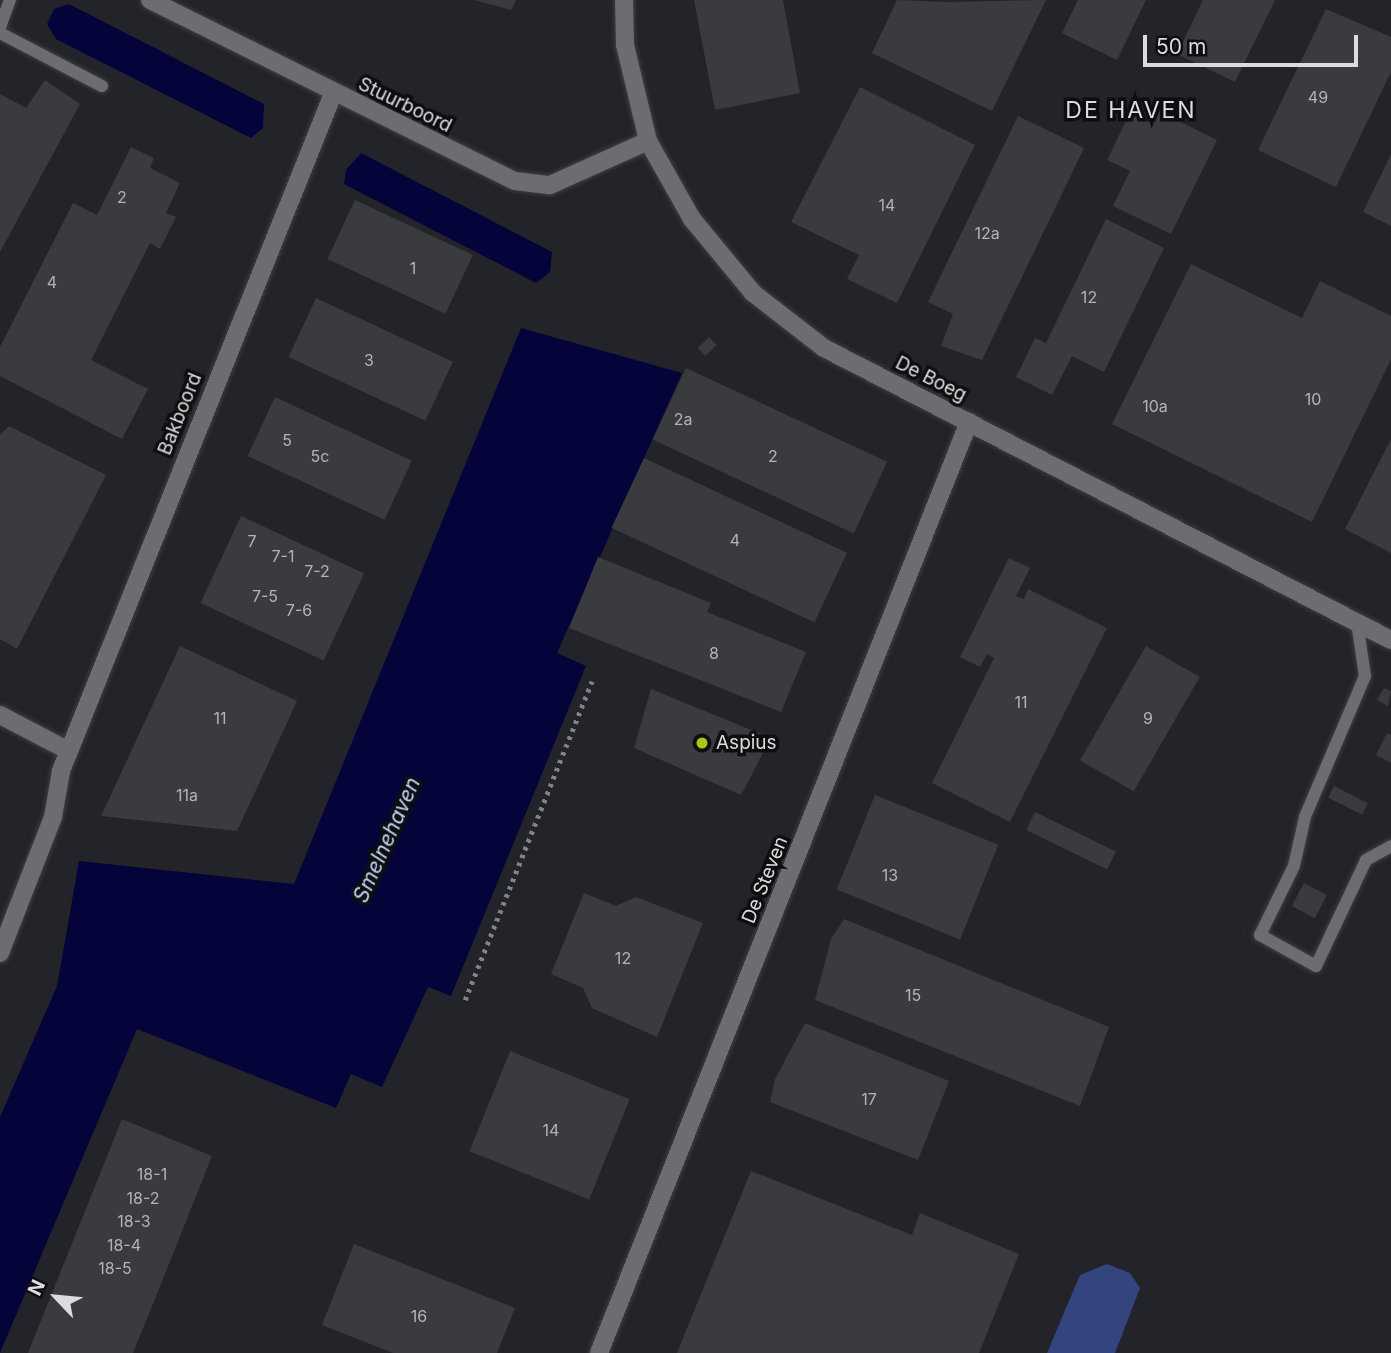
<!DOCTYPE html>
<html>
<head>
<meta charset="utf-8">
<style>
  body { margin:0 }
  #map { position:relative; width:1391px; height:1353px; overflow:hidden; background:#232429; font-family:Inter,sans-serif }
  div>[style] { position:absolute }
  .forest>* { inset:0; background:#33447f }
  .water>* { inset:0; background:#04033a }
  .building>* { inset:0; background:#393b3f; transform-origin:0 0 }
  .path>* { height:4.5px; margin-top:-2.25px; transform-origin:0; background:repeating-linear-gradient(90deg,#818286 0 3.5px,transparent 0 8.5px) }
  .roads { filter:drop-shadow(0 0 2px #3e3f42) drop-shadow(0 0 2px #3e3f42) }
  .lane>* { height:12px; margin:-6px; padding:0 6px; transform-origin:6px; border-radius:6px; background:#6b6d72 }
  .street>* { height:18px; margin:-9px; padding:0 9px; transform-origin:9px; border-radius:9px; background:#6b6d72 }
  .dots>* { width:19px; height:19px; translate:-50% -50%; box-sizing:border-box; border:4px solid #0d0e10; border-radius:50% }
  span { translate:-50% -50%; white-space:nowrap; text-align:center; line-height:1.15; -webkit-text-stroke:7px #0d0e10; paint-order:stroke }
  .number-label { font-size:16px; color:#b2b4b7 }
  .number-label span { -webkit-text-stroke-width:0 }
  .street-label { font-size:19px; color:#dbdcdf }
  .poi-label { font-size:19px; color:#dbdcdf }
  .left { translate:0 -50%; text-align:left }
  .water-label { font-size:21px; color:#c2d0f4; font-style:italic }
  .quarter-label { font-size:23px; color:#dbdcdf; letter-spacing:2px }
  .north { position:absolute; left:21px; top:1262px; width:70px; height:70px; -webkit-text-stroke:5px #0d0e10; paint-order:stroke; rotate:296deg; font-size:19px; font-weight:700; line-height:28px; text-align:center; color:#dbdcdf }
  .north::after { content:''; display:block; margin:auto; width:24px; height:32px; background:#dbdcdf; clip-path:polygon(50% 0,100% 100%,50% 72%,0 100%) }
  .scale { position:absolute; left:1143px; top:35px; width:215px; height:32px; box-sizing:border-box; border:4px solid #dbdcdf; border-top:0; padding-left:9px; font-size:21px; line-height:24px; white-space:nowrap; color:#dbdcdf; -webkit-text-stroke:5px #0d0e10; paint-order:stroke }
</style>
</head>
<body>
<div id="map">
  <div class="forest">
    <i style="clip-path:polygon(1107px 1264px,1130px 1273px,1140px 1288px,1115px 1353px,1047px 1353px,1080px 1275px)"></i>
  </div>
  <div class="water">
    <i style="clip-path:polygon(69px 4px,264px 104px,263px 128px,251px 138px,56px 39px,47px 24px,54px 9px)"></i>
    <i style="clip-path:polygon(361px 153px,552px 252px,550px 272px,536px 283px,344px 184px,346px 170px)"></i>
    <i style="clip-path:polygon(521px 328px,682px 373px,557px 653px,586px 666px,451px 996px,428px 987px,382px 1087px,351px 1074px,336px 1108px,137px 1029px,0 1353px,0 1117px,57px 986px,79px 861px,294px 884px)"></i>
  </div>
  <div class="building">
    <i style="clip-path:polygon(475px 0,516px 0,511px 10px)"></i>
    <i style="clip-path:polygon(694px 0,783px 0,800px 93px,715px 110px)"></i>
    <i style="clip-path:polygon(897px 0,949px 2px,1046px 0,992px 111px,872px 53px)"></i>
    <i style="clip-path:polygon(1078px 0,1146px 0,1117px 60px,1062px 33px)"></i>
    <i style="clip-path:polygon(1203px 0,1275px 0,1235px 82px,1177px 54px)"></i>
    <i style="clip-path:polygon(1326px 9px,1391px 37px,1391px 72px,1336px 187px,1258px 150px)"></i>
    <i style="clip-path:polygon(45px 80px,80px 104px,0 252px,0 94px,26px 108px)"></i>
    <i style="clip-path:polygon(860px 87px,975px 145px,897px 303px,847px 279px,859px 255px,791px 222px)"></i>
    <i style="clip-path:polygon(1136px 100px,1217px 140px,1171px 234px,1113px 206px,1130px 171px,1107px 160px)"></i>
    <i style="clip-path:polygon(1018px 116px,1084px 148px,982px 360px,941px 346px,953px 314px,928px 302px)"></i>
    <i style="clip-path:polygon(131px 147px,154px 158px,150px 168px,180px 183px,166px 213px,176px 217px,160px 249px,150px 243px,91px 360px,148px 389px,122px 439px,0 376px,0 347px,73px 203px,97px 215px)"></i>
    <i style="clip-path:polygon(1391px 154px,1391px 226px,1363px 212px)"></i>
    <i style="left:355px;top:200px;width:130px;height:65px;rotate:25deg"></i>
    <i style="clip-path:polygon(1106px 219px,1164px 248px,1104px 372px,1072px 356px,1052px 395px,1016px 377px,1035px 338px,1046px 343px)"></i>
    <i style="clip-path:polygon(1191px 264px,1302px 318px,1320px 281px,1391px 316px,1391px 359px,1312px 522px,1112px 424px)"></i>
    <i style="left:316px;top:298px;width:151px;height:65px;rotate:25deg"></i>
    <i style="left:709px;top:337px;width:11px;height:16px;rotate:45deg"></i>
    <i style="left:686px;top:368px;width:222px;height:79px;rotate:25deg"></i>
    <i style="left:275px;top:397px;width:151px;height:65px;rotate:25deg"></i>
    <i style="clip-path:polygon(9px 426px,106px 475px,17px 649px,0 639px,0 435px)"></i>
    <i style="clip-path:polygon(1391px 439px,1391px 553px,1345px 529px)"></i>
    <i style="left:644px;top:458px;width:224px;height:77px;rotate:25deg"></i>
    <i style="left:241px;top:516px;width:136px;height:96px;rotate:25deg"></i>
    <i style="clip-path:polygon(598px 557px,711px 603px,707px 612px,806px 652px,781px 712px,569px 628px)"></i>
    <i style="clip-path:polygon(1009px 558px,1030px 568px,1016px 596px,1024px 599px,1028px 589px,1107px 628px,1010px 822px,932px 783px,994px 658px,987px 654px,980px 667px,960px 657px)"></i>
    <i style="clip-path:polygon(180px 646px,297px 701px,237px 831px,101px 816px)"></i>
    <i style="left:1146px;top:646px;width:62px;height:132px;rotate:30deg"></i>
    <i style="clip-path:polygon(1384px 688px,1391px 691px,1388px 706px,1377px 700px)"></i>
    <i style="clip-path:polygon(651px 689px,771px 738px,741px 795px,634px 748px)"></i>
    <i style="clip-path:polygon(1387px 733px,1391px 735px,1391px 763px,1376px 755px)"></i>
    <i style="left:1334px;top:786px;width:38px;height:13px;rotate:27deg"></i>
    <i style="left:875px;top:795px;width:133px;height:102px;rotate:22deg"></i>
    <i style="left:1035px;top:812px;width:90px;height:20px;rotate:26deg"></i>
    <i style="left:1304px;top:883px;width:26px;height:26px;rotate:28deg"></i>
    <i style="clip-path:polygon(584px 893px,616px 906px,636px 897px,703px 923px,657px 1037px,592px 1008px,583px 988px,551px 974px)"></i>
    <i style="clip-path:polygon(844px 919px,1109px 1027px,1080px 1106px,815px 1000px,831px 939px)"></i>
    <i style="clip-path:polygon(805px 1023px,949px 1081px,918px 1160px,770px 1102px,775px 1079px)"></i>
    <i style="left:510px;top:1051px;width:129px;height:108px;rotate:22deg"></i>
    <i style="clip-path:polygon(122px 1119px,212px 1156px,165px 1274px,133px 1353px,28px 1353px)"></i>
    <i style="clip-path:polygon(751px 1171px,912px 1235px,920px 1213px,1019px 1254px,979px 1353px,677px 1353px)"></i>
    <i style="clip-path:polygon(354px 1244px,515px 1308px,497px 1353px,393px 1353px,322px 1325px)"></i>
  </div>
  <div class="path">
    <i style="left:465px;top:1000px;width:343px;rotate:-68.3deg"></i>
  </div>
  <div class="roads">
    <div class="lane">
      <i style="left:0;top:27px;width:29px;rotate:-70deg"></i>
      <i style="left:0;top:33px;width:115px;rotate:27.5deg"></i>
      <i style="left:1357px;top:622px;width:55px;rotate:81.6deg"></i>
      <i style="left:1365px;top:676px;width:153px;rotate:113.1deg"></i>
      <i style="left:1305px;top:817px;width:50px;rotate:102.7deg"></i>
      <i style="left:1294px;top:866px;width:77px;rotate:116.2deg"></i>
      <i style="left:1260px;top:935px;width:64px;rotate:29deg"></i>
      <i style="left:1316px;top:966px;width:117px;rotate:-64.7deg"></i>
      <i style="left:1366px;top:860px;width:29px;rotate:-29deg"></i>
    </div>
    <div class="street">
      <i style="left:150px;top:0;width:407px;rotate:26.4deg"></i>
      <i style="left:515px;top:181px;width:35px;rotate:7deg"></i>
      <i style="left:550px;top:185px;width:107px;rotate:-24.2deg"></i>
      <i style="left:624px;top:0;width:45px;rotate:88.7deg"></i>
      <i style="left:625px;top:45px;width:99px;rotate:76.5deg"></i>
      <i style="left:648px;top:141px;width:90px;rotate:60.6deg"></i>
      <i style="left:692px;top:219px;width:96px;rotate:50.5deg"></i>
      <i style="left:753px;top:293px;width:90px;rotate:37.8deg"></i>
      <i style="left:824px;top:348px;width:638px;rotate:27.25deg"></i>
      <i style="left:0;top:715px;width:78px;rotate:27.6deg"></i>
      <i style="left:0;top:953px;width:146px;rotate:-68.7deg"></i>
      <i style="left:53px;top:817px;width:47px;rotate:-80.1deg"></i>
      <i style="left:61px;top:771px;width:730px;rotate:-68.11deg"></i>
      <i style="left:599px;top:1353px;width:1002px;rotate:-68.33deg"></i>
    </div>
  </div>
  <div class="dots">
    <i style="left:702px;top:743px;background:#abc614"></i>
  </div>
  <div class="number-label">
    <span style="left:1318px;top:97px">49</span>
    <span style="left:122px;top:197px">2</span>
    <span style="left:887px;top:205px">14</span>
    <span style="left:987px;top:233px">12a</span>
    <span style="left:413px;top:268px">1</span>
    <span style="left:52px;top:282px">4</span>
    <span style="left:1089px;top:297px">12</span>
    <span style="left:369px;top:360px">3</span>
    <span style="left:1313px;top:399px">10</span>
    <span style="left:1155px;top:406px">10a</span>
    <span style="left:683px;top:419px">2a</span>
    <span style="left:287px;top:440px">5</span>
    <span style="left:320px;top:456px">5c</span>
    <span style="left:773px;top:456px">2</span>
    <span style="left:735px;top:540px">4</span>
    <span style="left:252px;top:541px">7</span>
    <span style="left:283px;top:556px">7-1</span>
    <span style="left:317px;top:571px">7-2</span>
    <span style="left:265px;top:596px">7-5</span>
    <span style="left:299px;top:610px">7-6</span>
    <span style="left:714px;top:653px">8</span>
    <span style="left:1021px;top:702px">11</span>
    <span style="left:220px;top:718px">11</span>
    <span style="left:1148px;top:718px">9</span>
    <span style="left:187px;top:795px">11a</span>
    <span style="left:890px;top:875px">13</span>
    <span style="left:623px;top:958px">12</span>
    <span style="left:913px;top:995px">15</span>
    <span style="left:869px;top:1099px">17</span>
    <span style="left:551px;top:1130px">14</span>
    <span style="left:152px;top:1174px">18-1</span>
    <span style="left:143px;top:1198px">18-2</span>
    <span style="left:134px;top:1221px">18-3</span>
    <span style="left:124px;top:1245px">18-4</span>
    <span style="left:115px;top:1268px">18-5</span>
    <span style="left:419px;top:1316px">16</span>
  </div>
  <div class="street-label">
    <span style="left:405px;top:105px;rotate:26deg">Stuurboord</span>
    <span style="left:931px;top:379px;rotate:27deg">De Boeg</span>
    <span style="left:180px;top:414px;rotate:-68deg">Bakboord</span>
    <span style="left:765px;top:880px;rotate:-68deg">De Steven</span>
  </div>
  <div class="poi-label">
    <span class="left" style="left:716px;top:743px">Aspius</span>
  </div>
  <div class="water-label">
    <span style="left:387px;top:840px;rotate:-66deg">Smelnehaven</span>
  </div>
  <div class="quarter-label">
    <span style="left:1131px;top:110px">DE HAVEN</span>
  </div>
  <div class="north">N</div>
  <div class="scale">50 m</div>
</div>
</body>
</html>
